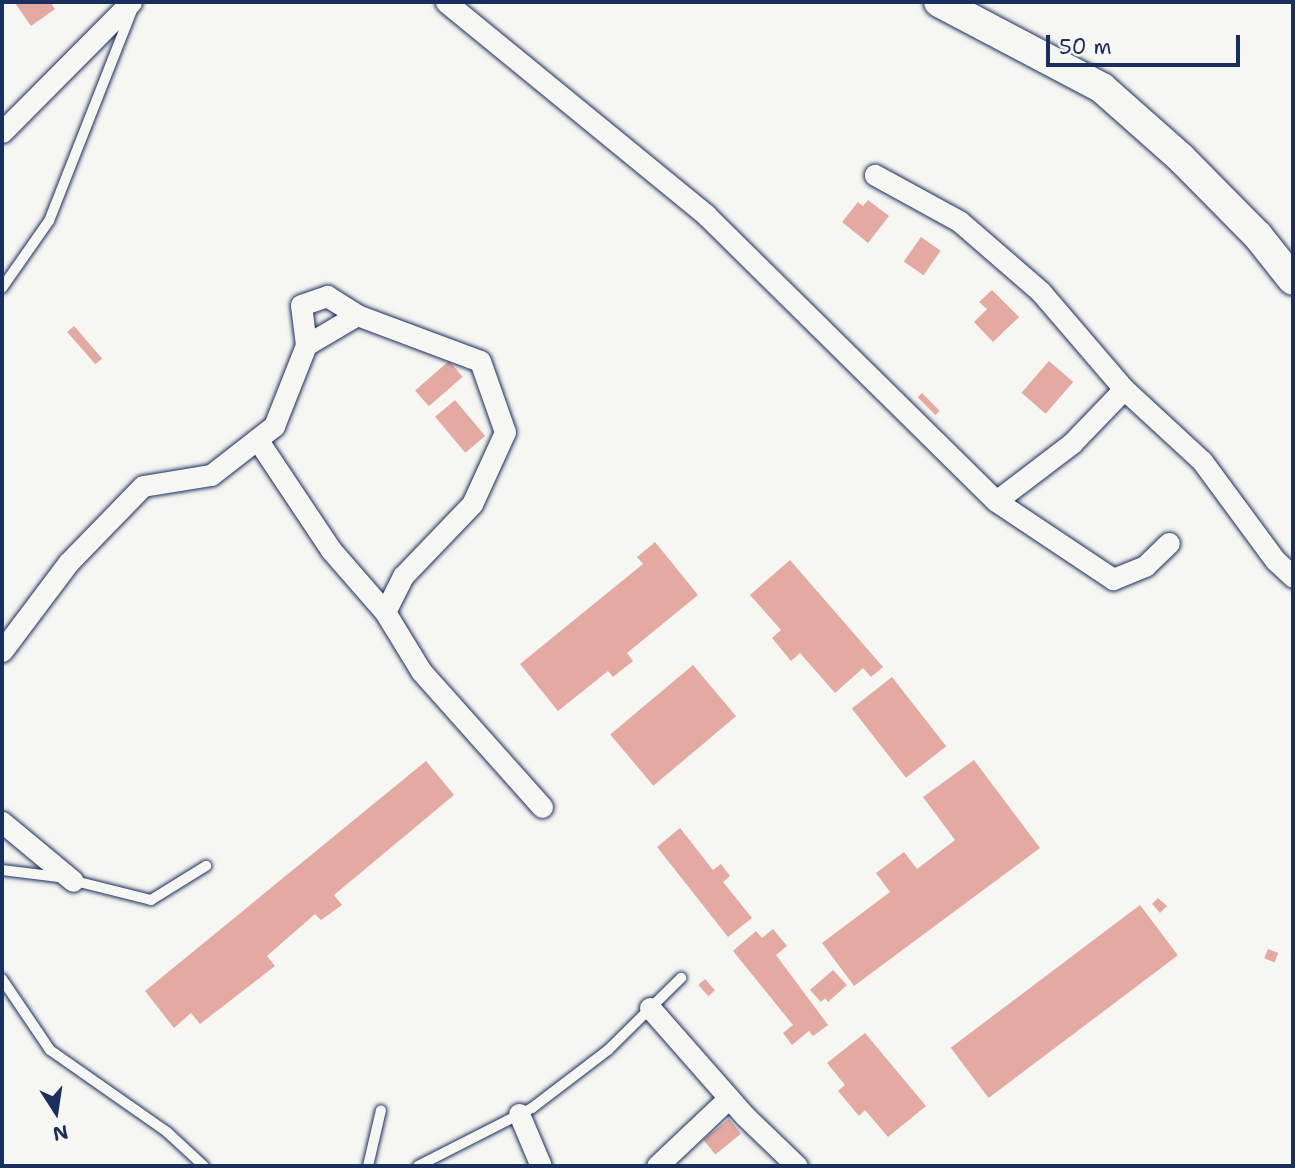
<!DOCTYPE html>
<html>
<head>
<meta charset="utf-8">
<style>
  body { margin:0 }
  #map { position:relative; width:1295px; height:1168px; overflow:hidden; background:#f6f6f2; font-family:"Shantell Sans",sans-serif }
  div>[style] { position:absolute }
  .building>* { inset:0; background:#e4aaa2; transform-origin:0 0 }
  .roads { filter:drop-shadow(0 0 2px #1b2f5e) drop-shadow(0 0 2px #1b2f5e) }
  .lane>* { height:10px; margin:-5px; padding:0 5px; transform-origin:5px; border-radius:5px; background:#f6f6f2 }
  .street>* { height:21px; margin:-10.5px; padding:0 10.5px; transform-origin:10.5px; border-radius:10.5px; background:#f6f6f2 }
  .secondary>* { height:30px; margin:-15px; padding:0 15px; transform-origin:15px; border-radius:15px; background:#f6f6f2 }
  span { translate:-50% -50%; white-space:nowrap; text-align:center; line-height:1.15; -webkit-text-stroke:6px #f6f6f2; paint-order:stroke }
  .frame { position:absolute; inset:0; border:4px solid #1b2f5e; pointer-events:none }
  .north { position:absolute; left:21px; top:1077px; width:70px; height:70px; -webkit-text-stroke:5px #f6f6f2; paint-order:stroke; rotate:168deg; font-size:19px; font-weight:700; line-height:28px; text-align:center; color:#1b2f5e }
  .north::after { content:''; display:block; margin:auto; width:24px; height:32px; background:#1b2f5e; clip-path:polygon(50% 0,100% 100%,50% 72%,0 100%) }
  .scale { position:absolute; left:1046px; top:35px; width:194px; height:32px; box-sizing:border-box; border:4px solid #1b2f5e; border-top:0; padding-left:9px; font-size:21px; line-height:24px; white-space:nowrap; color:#1b2f5e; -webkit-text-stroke:5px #f6f6f2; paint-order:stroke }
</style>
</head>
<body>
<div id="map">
  <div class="building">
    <i style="clip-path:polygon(50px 2px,55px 9px,31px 26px,15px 3px)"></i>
    <i style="clip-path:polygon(868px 200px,889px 216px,868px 243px,842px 222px,858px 202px,863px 206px)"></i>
    <i style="left:921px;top:237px;width:24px;height:30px;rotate:35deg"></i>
    <i style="clip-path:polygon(992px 290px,1019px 317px,993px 342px,974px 322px,987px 309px,979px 302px)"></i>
    <i style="left:74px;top:326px;width:43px;height:9px;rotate:49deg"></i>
    <i style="left:449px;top:361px;width:21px;height:45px;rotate:49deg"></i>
    <i style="left:1049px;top:361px;width:32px;height:42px;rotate:41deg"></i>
    <i style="left:922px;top:393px;width:25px;height:6px;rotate:45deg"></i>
    <i style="left:455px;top:400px;width:47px;height:26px;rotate:50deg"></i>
    <i style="clip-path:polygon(655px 542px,698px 595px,627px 653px,633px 661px,613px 677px,608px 671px,558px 711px,520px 664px,643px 564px,637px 557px)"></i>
    <i style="clip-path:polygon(790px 560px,883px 667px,871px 677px,863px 668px,835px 693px,800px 653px,791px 661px,772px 638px,781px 630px,750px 595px)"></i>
    <i style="left:693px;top:665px;width:67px;height:108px;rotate:50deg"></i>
    <i style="left:892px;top:677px;width:88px;height:51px;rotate:52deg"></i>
    <i style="clip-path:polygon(974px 760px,1040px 848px,854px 986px,822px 943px,890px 892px,876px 873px,904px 852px,917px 869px,955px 840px,923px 797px)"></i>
    <i style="clip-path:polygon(426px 761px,454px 795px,334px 895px,342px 905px,321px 920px,315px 914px,267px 956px,275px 966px,200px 1024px,191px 1013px,174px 1028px,145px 991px)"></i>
    <i style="clip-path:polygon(680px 828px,713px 870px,721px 864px,730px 876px,723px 882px,752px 918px,728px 937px,657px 847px)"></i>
    <i style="clip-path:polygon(1158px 898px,1167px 906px,1160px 913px,1152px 904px)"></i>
    <i style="left:1140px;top:905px;width:63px;height:237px;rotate:53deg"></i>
    <i style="clip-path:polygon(773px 929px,787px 946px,776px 955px,828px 1025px,813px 1036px,809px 1031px,792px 1045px,783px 1033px,793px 1025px,733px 951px,756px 931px,762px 938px)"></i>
    <i style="left:1268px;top:949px;width:11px;height:10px;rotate:22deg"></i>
    <i style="clip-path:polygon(833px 970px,847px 985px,828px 1002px,825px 998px,821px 1002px,810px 990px)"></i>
    <i style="left:705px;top:979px;width:15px;height:9px;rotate:48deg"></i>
    <i style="clip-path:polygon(865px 1033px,926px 1106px,888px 1137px,865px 1110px,859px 1116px,838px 1091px,845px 1085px,827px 1063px)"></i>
    <i style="left:729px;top:1119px;width:19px;height:33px;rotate:51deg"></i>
  </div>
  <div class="roads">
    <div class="lane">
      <i style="left:2px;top:288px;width:82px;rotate:-55deg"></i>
      <i style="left:49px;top:221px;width:229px;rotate:-68.5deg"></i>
      <i style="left:2px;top:870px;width:57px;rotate:7deg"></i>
      <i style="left:59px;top:877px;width:95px;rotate:14deg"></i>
      <i style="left:151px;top:900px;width:65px;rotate:-31.7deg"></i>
      <i style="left:2px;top:979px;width:86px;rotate:55.9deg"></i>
      <i style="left:50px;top:1050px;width:143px;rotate:35deg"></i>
      <i style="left:167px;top:1132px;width:50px;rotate:42.6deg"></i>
      <i style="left:368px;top:1166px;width:57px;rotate:-76.9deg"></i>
      <i style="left:418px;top:1166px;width:128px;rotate:-27deg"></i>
      <i style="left:532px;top:1108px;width:96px;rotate:-37.3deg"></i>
      <i style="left:608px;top:1050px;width:103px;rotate:-44.6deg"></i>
    </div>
    <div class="street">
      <i style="left:446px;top:2px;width:336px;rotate:39.3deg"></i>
      <i style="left:706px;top:215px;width:407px;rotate:44.6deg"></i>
      <i style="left:996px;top:501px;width:96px;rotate:-37.3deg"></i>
      <i style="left:1072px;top:443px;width:75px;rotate:-46.1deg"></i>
      <i style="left:1124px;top:389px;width:128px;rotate:-130.6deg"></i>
      <i style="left:1041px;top:292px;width:108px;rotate:-139.1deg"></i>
      <i style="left:959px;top:221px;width:96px;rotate:-151.3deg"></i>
      <i style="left:2px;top:132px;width:183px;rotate:-45.2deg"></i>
      <i style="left:327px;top:296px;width:36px;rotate:32deg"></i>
      <i style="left:357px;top:315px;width:59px;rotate:149.5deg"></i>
      <i style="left:306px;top:345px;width:40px;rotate:-97.1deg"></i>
      <i style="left:301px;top:305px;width:28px;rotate:-19deg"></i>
      <i style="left:357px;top:315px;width:131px;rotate:20.5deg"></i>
      <i style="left:480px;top:361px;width:75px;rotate:70.6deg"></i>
      <i style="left:505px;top:432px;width:79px;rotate:114.6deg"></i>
      <i style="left:472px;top:504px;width:100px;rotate:133.8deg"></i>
      <i style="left:403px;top:576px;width:40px;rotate:116.6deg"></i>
      <i style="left:385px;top:612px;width:69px;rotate:58.6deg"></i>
      <i style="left:421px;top:671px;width:182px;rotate:48.3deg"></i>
      <i style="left:1124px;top:389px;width:106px;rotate:42.7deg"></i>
      <i style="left:1202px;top:461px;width:123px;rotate:53.6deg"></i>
      <i style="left:1275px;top:560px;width:25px;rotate:43deg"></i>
      <i style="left:257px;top:439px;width:133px;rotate:56.3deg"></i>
      <i style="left:331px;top:550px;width:82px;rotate:48.9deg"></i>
      <i style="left:996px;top:501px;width:141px;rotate:33.7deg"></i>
      <i style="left:1113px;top:579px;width:35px;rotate:-22deg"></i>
      <i style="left:1145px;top:566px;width:33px;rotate:-44deg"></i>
      <i style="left:2px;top:651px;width:110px;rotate:-53.1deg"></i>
      <i style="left:68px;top:563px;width:107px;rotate:-45.8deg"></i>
      <i style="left:143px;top:486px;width:69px;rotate:-9.2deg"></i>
      <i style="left:211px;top:475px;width:80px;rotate:-37.9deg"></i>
      <i style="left:274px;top:426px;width:87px;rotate:-68.4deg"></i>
      <i style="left:2px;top:822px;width:92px;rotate:39.7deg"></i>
      <i style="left:650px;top:1008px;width:144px;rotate:48.7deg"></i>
      <i style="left:745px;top:1116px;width:72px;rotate:43.9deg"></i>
      <i style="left:519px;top:1114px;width:56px;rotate:67.1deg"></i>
      <i style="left:657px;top:1166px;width:99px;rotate:-43.4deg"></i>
    </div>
    <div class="secondary">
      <i style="left:939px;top:2px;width:184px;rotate:27.8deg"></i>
      <i style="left:1102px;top:88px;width:106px;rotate:41.5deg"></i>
      <i style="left:1181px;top:158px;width:110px;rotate:45.4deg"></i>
      <i style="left:1258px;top:236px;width:56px;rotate:51.5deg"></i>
    </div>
  </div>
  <div class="frame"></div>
  <div class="north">N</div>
  <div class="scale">50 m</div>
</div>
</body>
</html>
